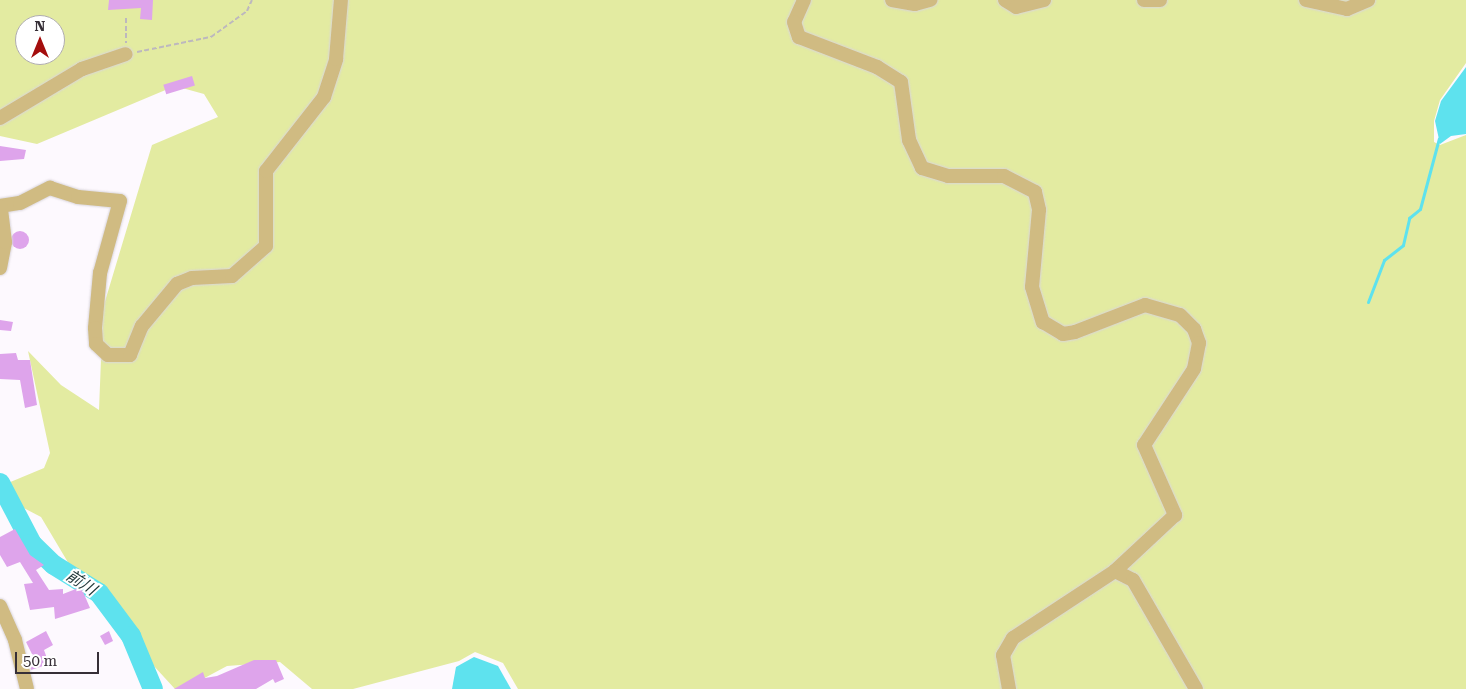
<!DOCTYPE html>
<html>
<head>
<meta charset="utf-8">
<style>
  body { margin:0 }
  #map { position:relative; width:1466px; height:689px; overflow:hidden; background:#fdf9fe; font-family:"Roboto Serif","Noto Sans JP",serif }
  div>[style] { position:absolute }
  .green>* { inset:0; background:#e3eba1 }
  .water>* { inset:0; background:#5ee2ee }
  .stream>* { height:3px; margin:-1.5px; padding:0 1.5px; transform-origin:1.5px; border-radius:1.5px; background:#5ee2ee }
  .river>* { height:20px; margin:-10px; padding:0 10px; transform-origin:10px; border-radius:10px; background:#5ee2ee }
  .building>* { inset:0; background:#dea4eb; transform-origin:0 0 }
  .round { border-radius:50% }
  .path>* { height:2px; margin-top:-1px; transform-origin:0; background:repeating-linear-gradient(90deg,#bdb8be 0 5px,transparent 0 7.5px) }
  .roads { filter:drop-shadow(0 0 1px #d9d5da) drop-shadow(0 0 1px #d9d5da) }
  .minor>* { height:14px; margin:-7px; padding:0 7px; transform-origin:7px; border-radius:7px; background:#d0bb82 }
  span { translate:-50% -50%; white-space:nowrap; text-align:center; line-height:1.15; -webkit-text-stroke:4px #fff; paint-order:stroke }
  .water-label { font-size:16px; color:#1e3537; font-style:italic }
  .north { position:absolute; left:15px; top:15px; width:50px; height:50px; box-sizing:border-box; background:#fff; border:1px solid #afacaf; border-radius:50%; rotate:0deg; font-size:14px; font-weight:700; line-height:20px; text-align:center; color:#362f37 }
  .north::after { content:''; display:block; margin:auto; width:18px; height:22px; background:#a40e0d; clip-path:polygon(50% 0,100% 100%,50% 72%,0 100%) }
  .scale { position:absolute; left:15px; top:652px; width:84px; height:22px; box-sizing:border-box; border:2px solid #362f37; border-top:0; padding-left:6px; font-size:15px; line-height:18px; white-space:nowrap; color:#362f37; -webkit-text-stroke:4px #fff; paint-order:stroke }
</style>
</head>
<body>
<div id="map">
  <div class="green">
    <i style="clip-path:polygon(evenodd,0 0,1466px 0,1466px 63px,1440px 100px,1434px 121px,1434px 142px,1440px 145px,1466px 135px,1466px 689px,518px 689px,503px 663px,475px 652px,459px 661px,353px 689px,312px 689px,280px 662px,227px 666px,184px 689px,175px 689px,85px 591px,41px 517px,18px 505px,8px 483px,44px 468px,50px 453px,28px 351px,61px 385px,99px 410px,103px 308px,152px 145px,218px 117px,204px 94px,175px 86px,37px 144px,0 136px,0 0,25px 25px,55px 25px,55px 55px,25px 55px,25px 25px)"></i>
  </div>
  <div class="water">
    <i style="clip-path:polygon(1466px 67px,1466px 134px,1451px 136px,1440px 144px,1435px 121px,1441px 101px)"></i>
    <i style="clip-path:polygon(474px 657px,498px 666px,511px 689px,452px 689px,456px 667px)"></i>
  </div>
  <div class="stream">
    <i style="left:1368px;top:302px;width:45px;rotate:-69.1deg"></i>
    <i style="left:1384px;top:260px;width:24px;rotate:-38deg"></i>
    <i style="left:1403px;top:245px;width:28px;rotate:-77deg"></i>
    <i style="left:1409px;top:218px;width:14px;rotate:-39deg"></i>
    <i style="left:1420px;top:209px;width:73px;rotate:-75deg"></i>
  </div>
  <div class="river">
    <i style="left:0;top:483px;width:69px;rotate:62.3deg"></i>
    <i style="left:32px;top:544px;width:30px;rotate:44deg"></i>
    <i style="left:54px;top:565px;width:53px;rotate:31.9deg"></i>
    <i style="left:99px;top:593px;width:54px;rotate:53.3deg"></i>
    <i style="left:131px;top:636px;width:57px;rotate:67.5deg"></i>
  </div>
  <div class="building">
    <i style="clip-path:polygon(109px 0,153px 0,152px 20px,140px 19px,141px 8px,108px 10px)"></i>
    <i style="left:192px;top:76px;width:10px;height:30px;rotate:73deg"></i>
    <i style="clip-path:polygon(0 146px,26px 150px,24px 159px,0 161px)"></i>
    <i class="round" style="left:11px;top:231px;width:18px;height:18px"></i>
    <i style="clip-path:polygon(0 320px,13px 322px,11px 331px,0 330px)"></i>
    <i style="clip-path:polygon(16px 353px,18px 360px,30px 360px,37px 405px,25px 408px,20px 380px,0 379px,0 354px)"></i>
    <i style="clip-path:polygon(15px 529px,30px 555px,44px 565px,36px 570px,49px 590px,63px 589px,63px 594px,81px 587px,90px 608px,55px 619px,54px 607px,30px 610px,24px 584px,33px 583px,20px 562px,7px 567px,0 555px,0 537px)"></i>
    <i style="clip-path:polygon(46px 631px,53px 645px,44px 650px,49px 664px,31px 670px,28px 656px,32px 654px,26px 642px)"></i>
    <i style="clip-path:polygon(109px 631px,113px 641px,105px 645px,100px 636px)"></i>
    <i style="clip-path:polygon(254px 660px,276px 660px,284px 679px,275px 683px,273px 679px,256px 689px,174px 689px,203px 672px,205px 678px,217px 676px)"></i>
  </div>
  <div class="path">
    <i style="left:126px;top:18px;width:25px;rotate:90deg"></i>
    <i style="left:137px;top:52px;width:76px;rotate:-11.5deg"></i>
    <i style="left:211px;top:37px;width:44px;rotate:-35.8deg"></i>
    <i style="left:247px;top:11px;width:12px;rotate:-66deg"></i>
  </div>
  <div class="roads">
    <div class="minor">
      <i style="left:804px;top:0;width:24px;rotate:114deg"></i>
      <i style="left:794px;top:22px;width:16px;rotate:72deg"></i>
      <i style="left:799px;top:37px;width:84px;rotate:21deg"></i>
      <i style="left:877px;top:67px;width:28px;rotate:32deg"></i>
      <i style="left:901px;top:82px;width:59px;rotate:82.1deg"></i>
      <i style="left:909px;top:140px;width:31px;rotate:65deg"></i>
      <i style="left:922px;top:168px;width:27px;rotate:17deg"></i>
      <i style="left:948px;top:176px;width:56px"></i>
      <i style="left:1004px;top:176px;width:35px;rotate:27deg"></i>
      <i style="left:1035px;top:192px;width:18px;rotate:77deg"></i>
      <i style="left:1039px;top:210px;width:77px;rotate:95.2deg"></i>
      <i style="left:1032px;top:287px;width:37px;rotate:73deg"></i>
      <i style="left:1043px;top:322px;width:23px;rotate:31deg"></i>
      <i style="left:1063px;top:334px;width:12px;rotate:-9deg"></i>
      <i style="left:1075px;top:332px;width:75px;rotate:-21.1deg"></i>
      <i style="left:1145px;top:305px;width:36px;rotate:16deg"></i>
      <i style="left:1180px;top:315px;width:20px;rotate:45deg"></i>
      <i style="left:1194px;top:329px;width:15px;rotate:70deg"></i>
      <i style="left:1199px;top:343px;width:26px;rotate:101deg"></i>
      <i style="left:1194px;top:369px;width:91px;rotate:123.3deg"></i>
      <i style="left:1144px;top:445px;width:77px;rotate:66.1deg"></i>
      <i style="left:1175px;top:515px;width:82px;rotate:137deg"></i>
      <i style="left:1115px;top:571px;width:122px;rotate:146.7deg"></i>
      <i style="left:1013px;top:638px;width:20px;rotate:120deg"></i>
      <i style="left:1003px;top:655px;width:35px;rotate:80deg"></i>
      <i style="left:892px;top:0;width:23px;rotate:10deg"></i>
      <i style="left:915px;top:4px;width:16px;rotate:-15deg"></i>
      <i style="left:1005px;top:0;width:13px;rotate:32deg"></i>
      <i style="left:1016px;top:7px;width:29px;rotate:-14deg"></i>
      <i style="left:1144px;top:0;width:16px"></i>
      <i style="left:1306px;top:0;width:42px;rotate:12.4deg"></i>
      <i style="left:1347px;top:9px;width:23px;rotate:-23deg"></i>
      <i style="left:0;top:118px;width:96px;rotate:-30.9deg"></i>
      <i style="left:82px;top:69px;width:46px;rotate:-18.8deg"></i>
      <i style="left:0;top:206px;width:20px;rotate:-9deg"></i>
      <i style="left:20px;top:203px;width:34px;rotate:-27deg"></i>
      <i style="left:50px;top:188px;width:29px;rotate:18deg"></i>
      <i style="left:78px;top:197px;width:42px;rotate:5.4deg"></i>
      <i style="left:120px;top:201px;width:75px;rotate:105.5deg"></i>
      <i style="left:100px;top:273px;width:55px;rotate:95.2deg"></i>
      <i style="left:95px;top:328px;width:16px;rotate:86deg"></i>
      <i style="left:96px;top:344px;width:16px;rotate:43deg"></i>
      <i style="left:108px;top:355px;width:22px"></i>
      <i style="left:130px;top:355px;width:31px;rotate:-68deg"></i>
      <i style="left:142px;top:326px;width:55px;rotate:-50.2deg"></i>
      <i style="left:177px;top:284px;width:16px;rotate:-22deg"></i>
      <i style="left:192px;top:278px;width:40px;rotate:-2.9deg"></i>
      <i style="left:232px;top:276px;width:45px;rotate:-41.4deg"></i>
      <i style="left:266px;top:246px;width:75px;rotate:-90deg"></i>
      <i style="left:266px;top:171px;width:94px;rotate:-51.9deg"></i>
      <i style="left:324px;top:97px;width:40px;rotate:-72deg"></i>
      <i style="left:336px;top:59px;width:59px;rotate:-85.2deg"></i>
      <i style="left:0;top:268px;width:26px;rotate:-79deg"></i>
      <i style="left:5px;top:242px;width:35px;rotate:-97deg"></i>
      <i style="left:1115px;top:571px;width:20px;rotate:27deg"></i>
      <i style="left:1133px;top:580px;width:126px;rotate:60deg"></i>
      <i style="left:0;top:606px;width:37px;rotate:66deg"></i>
      <i style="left:15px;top:640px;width:50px;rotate:76.2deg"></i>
    </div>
  </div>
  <div class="water-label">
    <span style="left:81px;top:583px;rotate:33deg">前川</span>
  </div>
  <div class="north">N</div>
  <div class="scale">50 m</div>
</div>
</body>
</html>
